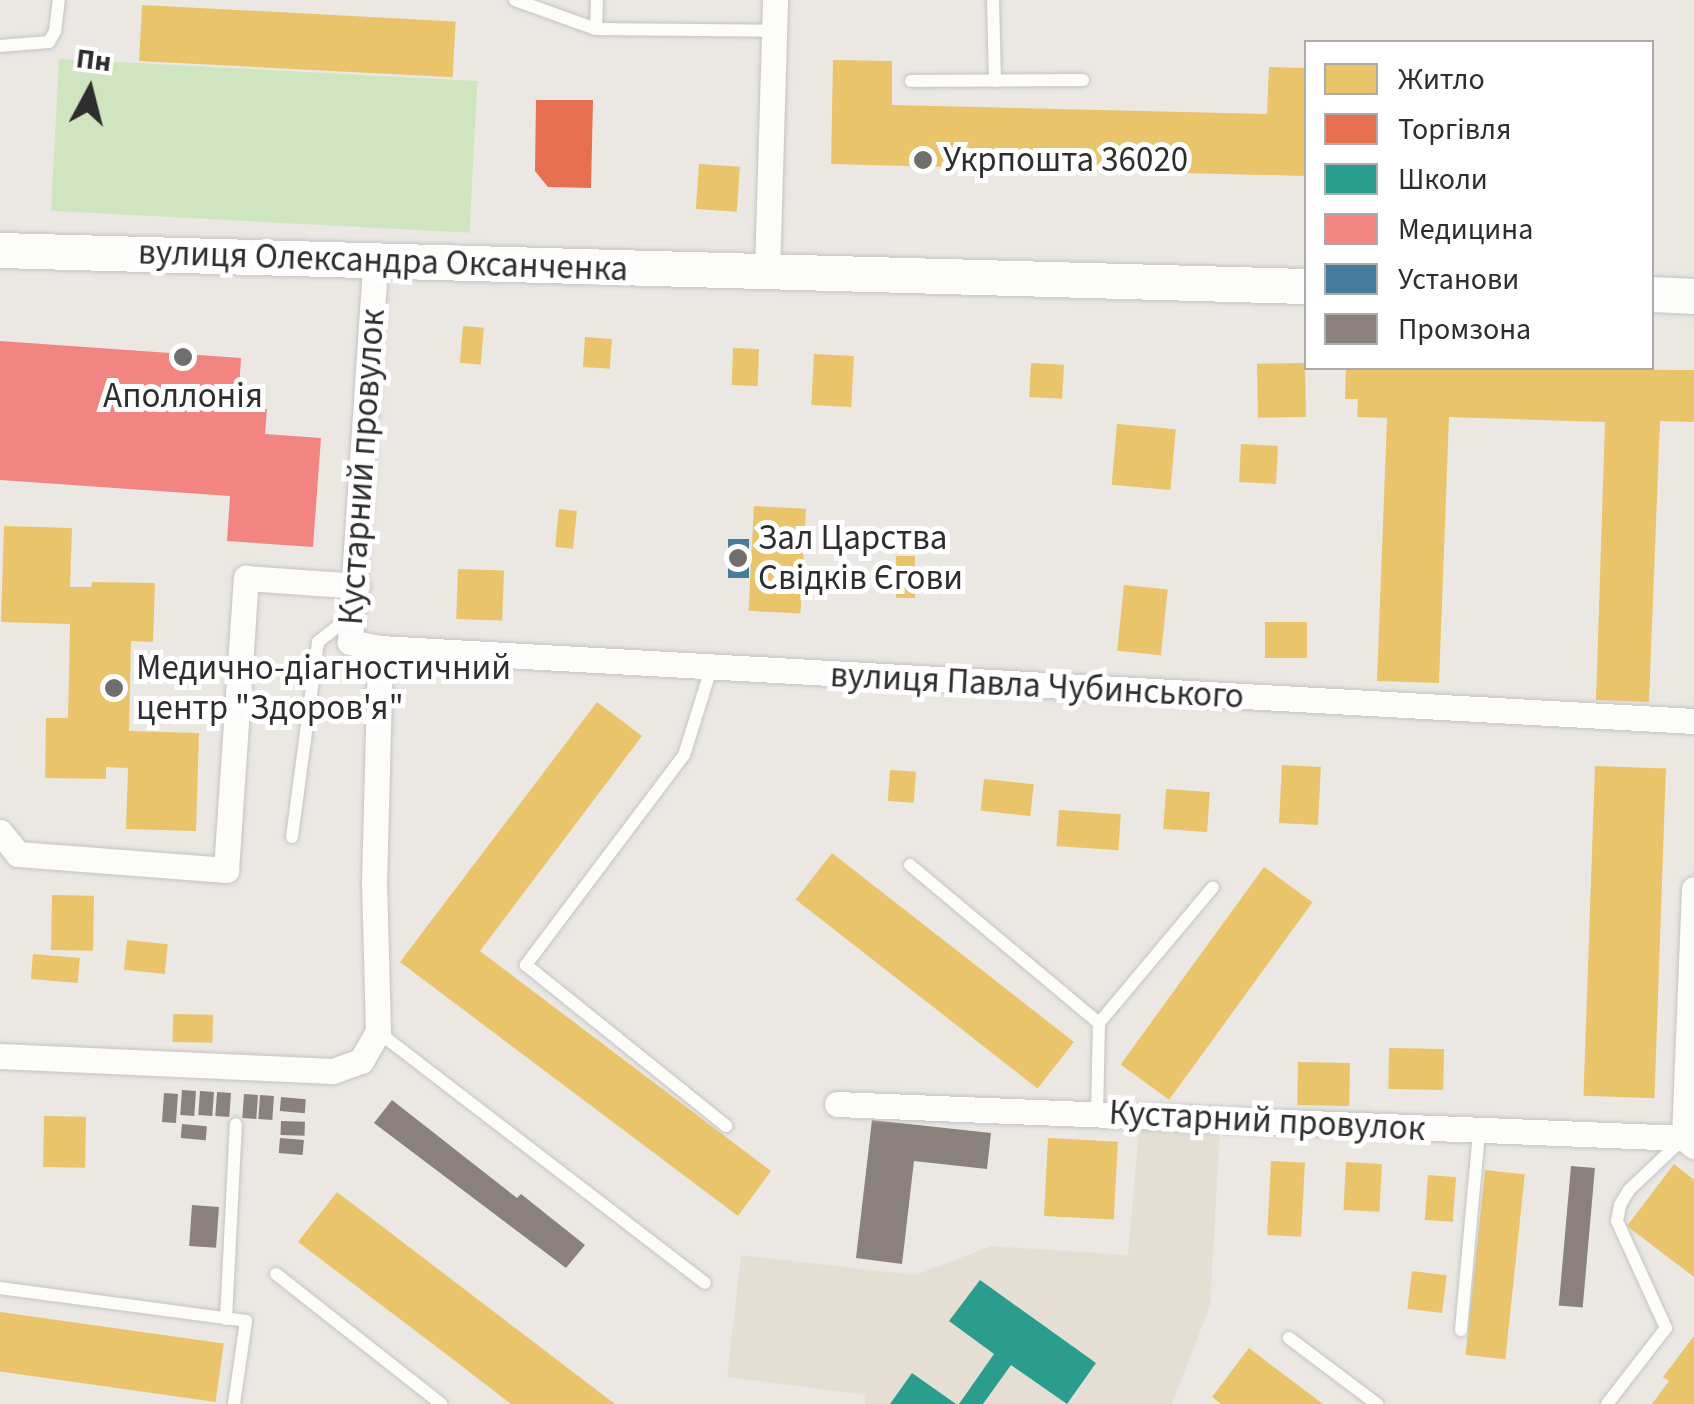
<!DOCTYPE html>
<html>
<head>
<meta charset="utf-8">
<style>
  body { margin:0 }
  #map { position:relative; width:1694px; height:1404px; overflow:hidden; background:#ebe8e4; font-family:"Source Sans 3",sans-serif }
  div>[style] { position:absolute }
  .education>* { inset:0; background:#e5dfd3 }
  .green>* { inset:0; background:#cee5bf; transform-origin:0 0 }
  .homes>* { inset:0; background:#e9c46a; transform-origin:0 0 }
  .shops>* { inset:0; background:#e76f51 }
  .schools>* { inset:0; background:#2a9d8f }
  .health>* { inset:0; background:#f28482 }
  .public>* { inset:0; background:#457b9d; transform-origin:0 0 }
  .industry>* { inset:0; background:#8a817c; transform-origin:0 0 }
  .roads { filter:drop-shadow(0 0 2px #c5c4c4) drop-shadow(0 0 2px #c5c4c4) }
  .service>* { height:12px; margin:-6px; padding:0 6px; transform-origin:6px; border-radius:6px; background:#fcfcfb }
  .minor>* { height:25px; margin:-12.5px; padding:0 12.5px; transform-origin:12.5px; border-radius:12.5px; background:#fcfcfb }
  .secondary>* { height:35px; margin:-17.5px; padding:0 17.5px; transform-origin:17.5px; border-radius:17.5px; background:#fcfcfb }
  .dots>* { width:28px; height:28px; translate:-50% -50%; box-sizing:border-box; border:5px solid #fff; border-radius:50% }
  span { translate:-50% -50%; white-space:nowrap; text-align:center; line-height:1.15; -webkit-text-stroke:10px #fff; paint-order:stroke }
  .poi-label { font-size:35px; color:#2e2e2e }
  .left { translate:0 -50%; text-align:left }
  .street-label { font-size:35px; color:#2e2e2e }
  .legend { position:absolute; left:1304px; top:40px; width:350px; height:330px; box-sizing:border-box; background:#fff; border:2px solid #ababab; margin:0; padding:12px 18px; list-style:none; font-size:30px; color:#2e2e2e }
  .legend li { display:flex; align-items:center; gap:20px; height:50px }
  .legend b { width:50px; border:2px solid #ababab }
  .north { position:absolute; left:40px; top:40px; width:100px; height:100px; -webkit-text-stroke:8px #fff; paint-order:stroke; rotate:7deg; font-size:28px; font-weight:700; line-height:40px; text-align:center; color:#2e2e2e }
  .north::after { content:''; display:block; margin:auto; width:35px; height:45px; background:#2e2e2e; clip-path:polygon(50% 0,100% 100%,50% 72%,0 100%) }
</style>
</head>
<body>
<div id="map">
  <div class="education">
    <i style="clip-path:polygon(1139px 1129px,1220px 1132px,1210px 1306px,1172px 1404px,865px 1404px,865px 1395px,727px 1377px,741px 1255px,915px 1275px,991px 1246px,1128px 1255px)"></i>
  </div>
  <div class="green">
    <i style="left:59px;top:59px;width:419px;height:152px;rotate:3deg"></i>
  </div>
  <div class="homes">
    <i style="left:142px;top:5px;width:314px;height:56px;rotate:3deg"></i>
    <i style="clip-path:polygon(833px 60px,892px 61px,892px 105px,1267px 114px,1269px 67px,1306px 68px,1306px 176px,831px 164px)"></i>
    <i style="left:699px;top:164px;width:41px;height:45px;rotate:4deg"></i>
    <i style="left:463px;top:326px;width:21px;height:37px;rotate:5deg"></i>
    <i style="left:585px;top:337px;width:27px;height:30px;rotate:4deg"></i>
    <i style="left:733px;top:348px;width:26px;height:37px;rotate:2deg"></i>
    <i style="left:814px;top:354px;width:40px;height:51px;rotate:3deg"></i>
    <i style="left:1031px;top:363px;width:33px;height:34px;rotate:3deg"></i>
    <i style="left:1305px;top:363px;width:54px;height:48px;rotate:89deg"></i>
    <i style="clip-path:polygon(1346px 368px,1694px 370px,1694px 422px,1660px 421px,1649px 702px,1596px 700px,1605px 422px,1449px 417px,1439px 683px,1377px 681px,1387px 418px,1357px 417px,1358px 399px,1345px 399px)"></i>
    <i style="left:1117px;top:424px;width:59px;height:61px;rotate:5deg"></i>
    <i style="left:1241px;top:444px;width:37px;height:38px;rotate:3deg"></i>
    <i style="left:754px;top:506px;width:52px;height:105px;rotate:3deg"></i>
    <i style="left:559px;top:509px;width:18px;height:38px;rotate:6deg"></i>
    <i style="clip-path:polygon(4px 526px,72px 528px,70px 587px,91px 587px,92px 582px,155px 583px,153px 642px,131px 641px,129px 731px,199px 733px,196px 831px,126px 829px,128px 768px,106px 767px,106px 779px,45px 778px,46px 718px,68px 718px,70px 624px,1px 622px)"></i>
    <i style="left:896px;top:556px;width:19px;height:42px"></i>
    <i style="left:458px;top:569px;width:46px;height:50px;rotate:2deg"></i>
    <i style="left:1124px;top:585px;width:44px;height:66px;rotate:6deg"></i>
    <i style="left:1307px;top:622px;width:36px;height:42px;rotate:90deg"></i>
    <i style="clip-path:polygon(597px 702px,642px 736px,480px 951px,771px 1171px,738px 1216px,400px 962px)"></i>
    <i style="left:1282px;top:765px;width:39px;height:58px;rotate:3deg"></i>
    <i style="left:1595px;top:766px;width:71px;height:330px;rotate:2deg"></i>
    <i style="left:890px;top:770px;width:26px;height:31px;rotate:4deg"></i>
    <i style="left:984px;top:779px;width:50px;height:32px;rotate:6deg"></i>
    <i style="left:1166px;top:789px;width:44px;height:40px;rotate:4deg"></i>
    <i style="left:1059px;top:810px;width:62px;height:36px;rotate:4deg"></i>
    <i style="left:832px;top:853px;width:307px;height:59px;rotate:38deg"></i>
    <i style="left:1264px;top:867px;width:60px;height:244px;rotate:36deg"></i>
    <i style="left:52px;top:895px;width:42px;height:55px;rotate:1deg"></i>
    <i style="left:127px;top:940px;width:41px;height:30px;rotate:6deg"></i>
    <i style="left:33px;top:954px;width:47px;height:25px;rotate:5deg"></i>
    <i style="left:173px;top:1014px;width:40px;height:28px;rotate:1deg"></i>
    <i style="left:1389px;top:1048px;width:55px;height:41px;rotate:1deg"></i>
    <i style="left:1298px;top:1062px;width:52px;height:43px;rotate:1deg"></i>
    <i style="left:44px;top:1116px;width:42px;height:51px;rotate:1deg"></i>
    <i style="left:1048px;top:1138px;width:70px;height:78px;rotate:3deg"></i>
    <i style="left:1271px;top:1161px;width:34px;height:74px;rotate:3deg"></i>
    <i style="left:1346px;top:1162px;width:36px;height:48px;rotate:3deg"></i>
    <i style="clip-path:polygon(1674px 1164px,1694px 1180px,1694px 1277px,1627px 1226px)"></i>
    <i style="left:1485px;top:1170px;width:40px;height:186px;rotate:6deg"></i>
    <i style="left:1428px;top:1175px;width:28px;height:45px;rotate:4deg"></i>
    <i style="clip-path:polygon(337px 1192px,615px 1404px,511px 1404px,446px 1354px,298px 1242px)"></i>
    <i style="left:1412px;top:1271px;width:35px;height:38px;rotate:7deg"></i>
    <i style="left:0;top:1312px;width:226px;height:59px;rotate:8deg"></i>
    <i style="clip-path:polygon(1694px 1336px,1694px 1404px,1652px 1404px,1669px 1381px,1663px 1377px)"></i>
    <i style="clip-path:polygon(1249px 1348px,1279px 1371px,1323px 1404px,1221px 1404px,1212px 1397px)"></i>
  </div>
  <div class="shops">
    <i style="clip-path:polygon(536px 100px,593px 100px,591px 188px,548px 187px,535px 171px)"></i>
  </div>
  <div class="schools">
    <i style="clip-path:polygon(980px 1280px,1096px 1363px,1067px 1404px,1011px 1365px,983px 1404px,959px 1404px,994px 1354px,949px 1321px)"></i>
    <i style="clip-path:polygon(912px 1373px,956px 1404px,890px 1404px)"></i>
  </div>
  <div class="health">
    <i style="clip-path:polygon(0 341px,241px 358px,238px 407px,267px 409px,265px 434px,321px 438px,313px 547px,227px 541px,230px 496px,0 480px)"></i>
  </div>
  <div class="public">
    <i style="left:728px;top:539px;width:21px;height:39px"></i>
  </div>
  <div class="industry">
    <i style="left:182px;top:1090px;width:14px;height:25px;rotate:4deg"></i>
    <i style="left:200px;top:1091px;width:14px;height:24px;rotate:4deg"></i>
    <i style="left:217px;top:1092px;width:14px;height:24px;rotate:4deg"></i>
    <i style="left:164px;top:1093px;width:14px;height:29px;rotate:4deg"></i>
    <i style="left:244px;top:1094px;width:14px;height:24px;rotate:4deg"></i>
    <i style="left:260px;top:1095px;width:14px;height:24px;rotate:4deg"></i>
    <i style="left:281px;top:1097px;width:25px;height:14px;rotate:5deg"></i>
    <i style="clip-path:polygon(392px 1100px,517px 1198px,521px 1194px,585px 1245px,566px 1268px,374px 1123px)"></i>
    <i style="clip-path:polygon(872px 1120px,991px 1133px,987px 1169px,914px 1161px,902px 1264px,856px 1258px)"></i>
    <i style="left:281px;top:1121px;width:24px;height:14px;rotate:2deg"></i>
    <i style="left:182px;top:1124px;width:25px;height:14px;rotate:5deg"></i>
    <i style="left:280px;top:1138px;width:24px;height:15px;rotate:5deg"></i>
    <i style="left:1571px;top:1166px;width:24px;height:140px;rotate:5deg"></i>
    <i style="left:192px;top:1205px;width:27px;height:41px;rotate:4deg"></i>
  </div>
  <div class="roads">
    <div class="service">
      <i style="left:515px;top:0;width:86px;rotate:19.7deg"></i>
      <i style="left:596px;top:29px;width:178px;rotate:0.6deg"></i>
      <i style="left:993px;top:0;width:81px;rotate:88.6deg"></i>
      <i style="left:596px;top:29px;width:29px;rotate:-88deg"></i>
      <i style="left:0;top:46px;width:49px;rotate:-4.7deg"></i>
      <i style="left:49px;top:42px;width:13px;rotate:-61deg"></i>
      <i style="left:55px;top:31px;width:31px;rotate:-83deg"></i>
      <i style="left:911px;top:81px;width:172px;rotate:-0.3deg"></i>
      <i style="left:711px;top:669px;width:90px;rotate:107.4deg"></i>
      <i style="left:684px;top:755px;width:263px;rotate:127deg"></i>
      <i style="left:526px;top:965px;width:257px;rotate:38.8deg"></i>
      <i style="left:292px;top:837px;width:197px;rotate:-82.4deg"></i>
      <i style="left:318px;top:642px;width:43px;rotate:-38.5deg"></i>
      <i style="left:910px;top:865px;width:246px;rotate:39.9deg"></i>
      <i style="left:1099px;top:1023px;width:177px;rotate:-50deg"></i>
      <i style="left:378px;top:1032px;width:412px;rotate:37.5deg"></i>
      <i style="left:1097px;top:1112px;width:89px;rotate:-88.7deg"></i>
      <i style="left:276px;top:1274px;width:210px;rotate:38.2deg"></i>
      <i style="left:0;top:1288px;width:248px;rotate:7.6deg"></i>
      <i style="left:246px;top:1321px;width:84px;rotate:98.2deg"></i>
      <i style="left:226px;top:1319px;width:195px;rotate:-87.1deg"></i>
      <i style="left:1461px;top:1330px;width:200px;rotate:-84.8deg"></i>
      <i style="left:1289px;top:1338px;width:110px;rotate:36.9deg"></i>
      <i style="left:1607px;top:1404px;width:96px;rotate:-52.2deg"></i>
      <i style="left:1666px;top:1328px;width:118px;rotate:-114.6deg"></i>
      <i style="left:1617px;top:1221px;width:16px;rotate:-79deg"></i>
      <i style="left:1620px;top:1205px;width:17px;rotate:-59deg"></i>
      <i style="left:1629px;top:1190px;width:74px;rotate:-43.4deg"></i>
    </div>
    <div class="minor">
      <i style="left:767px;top:272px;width:272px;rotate:-88.3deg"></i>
      <i style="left:380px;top:648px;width:1316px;rotate:3.18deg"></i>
      <i style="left:0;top:832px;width:28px;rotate:51deg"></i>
      <i style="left:18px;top:854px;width:209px;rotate:4.4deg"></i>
      <i style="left:226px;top:870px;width:293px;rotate:-86.1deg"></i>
      <i style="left:246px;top:578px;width:111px;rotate:4.1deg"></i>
      <i style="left:0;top:1056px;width:333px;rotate:2.6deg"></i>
      <i style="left:333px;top:1071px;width:30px;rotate:-20deg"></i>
      <i style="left:361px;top:1061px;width:34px;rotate:-60deg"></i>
      <i style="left:378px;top:1032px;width:149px;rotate:-91.5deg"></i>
      <i style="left:374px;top:883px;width:235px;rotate:-88.5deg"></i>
      <i style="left:380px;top:648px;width:31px;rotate:-169deg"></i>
      <i style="left:350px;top:642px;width:380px;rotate:-86.2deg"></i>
      <i style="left:837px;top:1104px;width:848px;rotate:2.3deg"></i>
      <i style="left:1684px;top:1138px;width:13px;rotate:39deg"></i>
      <i style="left:1684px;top:1138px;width:249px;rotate:-87.7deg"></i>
    </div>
    <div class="secondary">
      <i style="left:0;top:250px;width:1306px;rotate:1.58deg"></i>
      <i style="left:1652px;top:294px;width:42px;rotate:2.7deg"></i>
    </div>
  </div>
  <div class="dots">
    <i style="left:923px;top:160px;background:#706f6e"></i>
    <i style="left:183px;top:357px;background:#706f6e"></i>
    <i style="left:738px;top:558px;background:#706f6e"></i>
    <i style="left:114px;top:688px;background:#706f6e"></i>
  </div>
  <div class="poi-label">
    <span class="left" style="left:943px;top:160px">Укрпошта 36020</span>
    <span style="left:183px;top:396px">Аполлонія</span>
    <span class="left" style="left:758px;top:558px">Зал Царства<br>Cвідків Єгови</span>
    <span class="left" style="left:136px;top:688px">Медично-діагностичний<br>центр "Здоров'я"</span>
  </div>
  <div class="street-label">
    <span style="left:383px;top:261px;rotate:2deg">вулиця Олександра Оксанченка</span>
    <span style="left:362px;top:467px;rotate:-86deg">Кустарний провулок</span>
    <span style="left:1037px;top:686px;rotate:3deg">вулиця Павла Чубинського</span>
    <span style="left:1267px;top:1121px;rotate:3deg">Кустарний провулок</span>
  </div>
  <ul class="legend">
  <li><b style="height:28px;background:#e9c46a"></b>Житло</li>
  <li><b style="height:28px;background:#e76f51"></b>Торгівля</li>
  <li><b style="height:28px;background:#2a9d8f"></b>Школи</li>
  <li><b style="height:28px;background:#f28482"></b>Медицина</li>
  <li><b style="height:28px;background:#457b9d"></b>Установи</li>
  <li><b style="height:28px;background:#8a817c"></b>Промзона</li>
  </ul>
  <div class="north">Пн</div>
</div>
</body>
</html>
